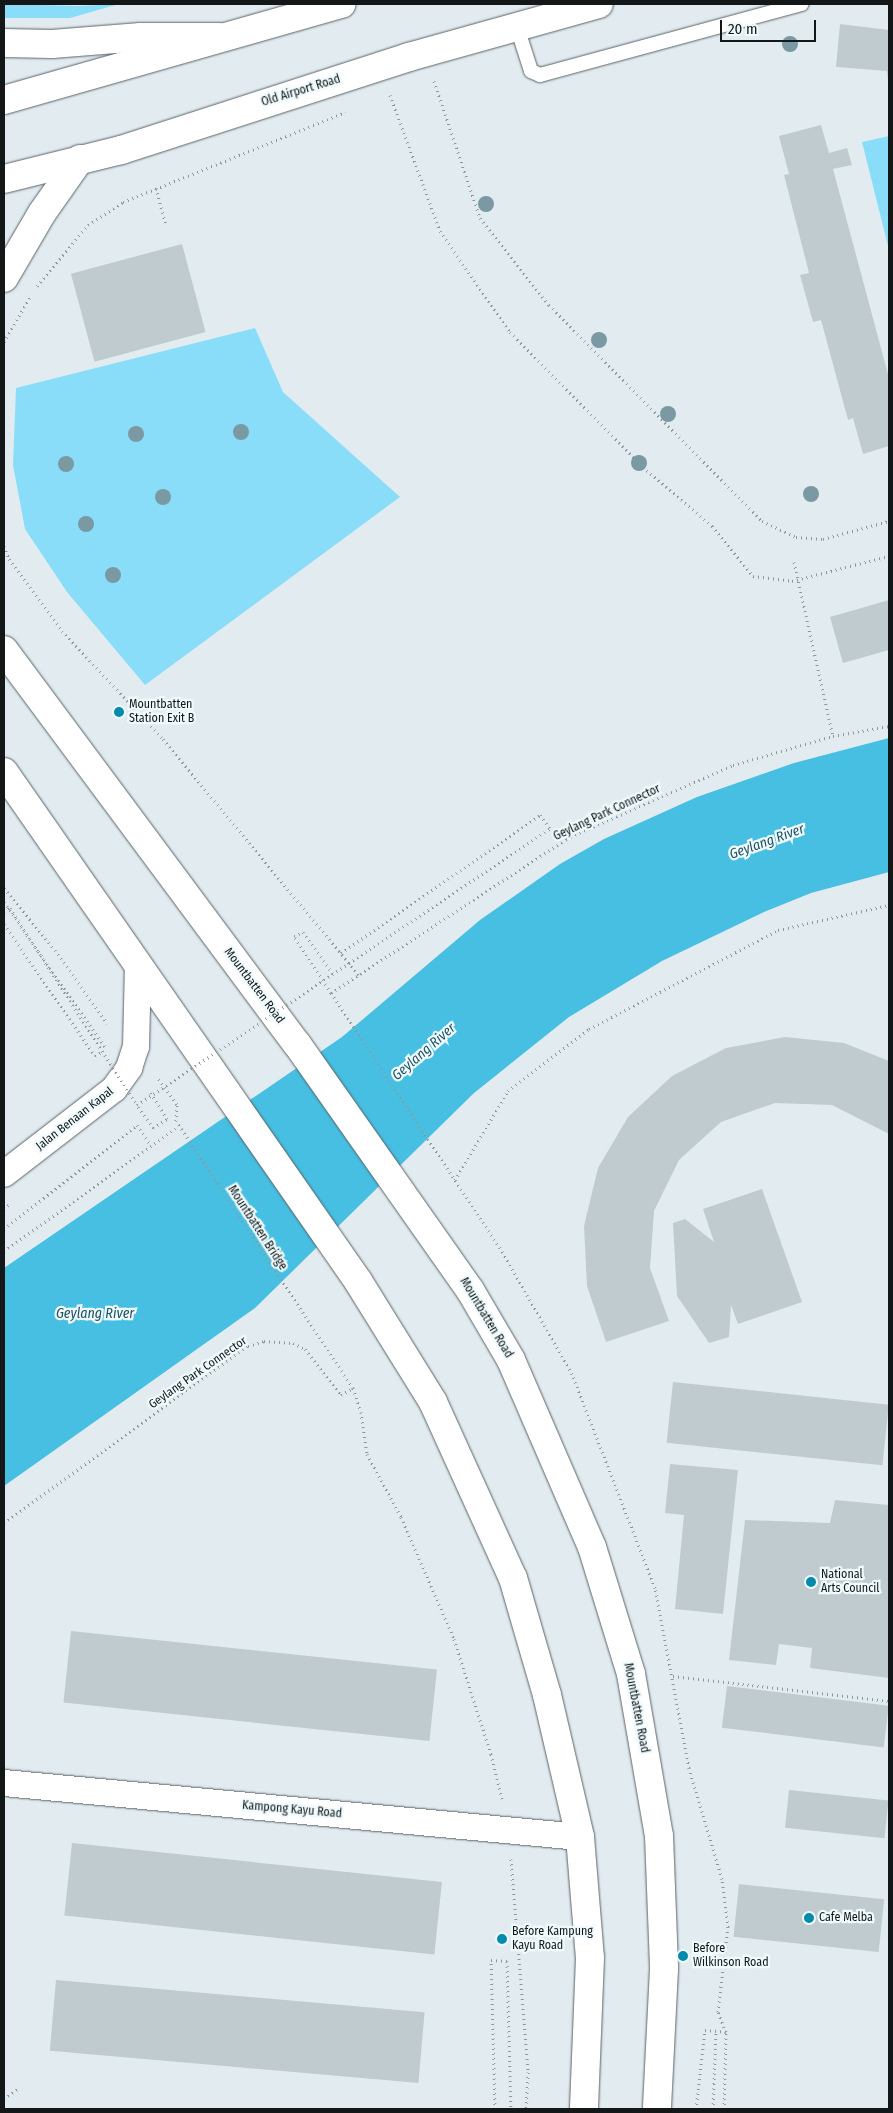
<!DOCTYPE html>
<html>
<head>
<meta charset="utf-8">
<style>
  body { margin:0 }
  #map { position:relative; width:893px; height:2113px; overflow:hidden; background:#e2ecf0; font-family:"Fira Sans Condensed",sans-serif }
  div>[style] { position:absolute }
  .green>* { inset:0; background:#8addf9 }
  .water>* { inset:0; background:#47bfe2 }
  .building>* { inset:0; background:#c0cbcf; transform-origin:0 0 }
  .path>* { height:3px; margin-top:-1.5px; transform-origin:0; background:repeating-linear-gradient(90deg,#8f979a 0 1px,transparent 0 5px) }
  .roads { filter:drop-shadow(0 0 1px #5a6367) drop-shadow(0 0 1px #5a6367) }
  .lane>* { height:14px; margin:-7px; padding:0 7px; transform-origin:7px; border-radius:7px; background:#fff }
  .street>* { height:26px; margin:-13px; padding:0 13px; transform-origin:13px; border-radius:13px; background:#fff }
  .secondary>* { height:28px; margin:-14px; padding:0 14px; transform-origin:14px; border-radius:14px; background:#fff }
  .primary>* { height:28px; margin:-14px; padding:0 14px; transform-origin:14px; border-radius:14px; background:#fff }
  .path-bridge>* { height:3px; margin-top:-1.5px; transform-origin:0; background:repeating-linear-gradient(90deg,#8f979a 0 1px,transparent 0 5px) }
  .trees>* { width:16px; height:16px; margin:-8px; border-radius:50%; background:#7a99a3 }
  .dots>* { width:14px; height:14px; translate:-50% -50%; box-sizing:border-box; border:2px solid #effafd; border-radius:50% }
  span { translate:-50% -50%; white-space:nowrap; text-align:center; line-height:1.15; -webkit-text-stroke:4.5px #effafd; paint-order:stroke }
  .street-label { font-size:12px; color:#131718 }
  .poi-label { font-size:12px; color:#131718 }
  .left { translate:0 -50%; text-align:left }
  .water-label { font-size:14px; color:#215261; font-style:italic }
  .frame { position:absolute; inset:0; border:5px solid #131718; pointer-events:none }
  .scale { position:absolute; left:720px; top:20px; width:96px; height:22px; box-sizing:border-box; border:2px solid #131718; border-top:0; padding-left:6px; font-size:15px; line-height:18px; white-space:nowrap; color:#131718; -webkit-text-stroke:4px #effafd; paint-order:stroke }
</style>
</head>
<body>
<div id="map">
  <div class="green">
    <i style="clip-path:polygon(4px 4px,78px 6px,119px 4px,70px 18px,4px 18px)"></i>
    <i style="clip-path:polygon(889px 136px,889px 250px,862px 142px)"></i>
    <i style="clip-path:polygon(255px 328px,283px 392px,400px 497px,145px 685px,67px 592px,25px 529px,13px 465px,16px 388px)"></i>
  </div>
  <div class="water">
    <i style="clip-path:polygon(889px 738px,889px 872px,811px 893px,764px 912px,662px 961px,569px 1017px,474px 1093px,255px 1308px,4px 1486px,4px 1268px,342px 1037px,480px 920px,560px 864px,604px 839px,697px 797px,794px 763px)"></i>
  </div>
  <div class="building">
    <i style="clip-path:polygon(840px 24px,889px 30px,889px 89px,887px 71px,836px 67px)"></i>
    <i style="clip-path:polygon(821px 125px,829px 153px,847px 148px,852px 165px,833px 169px,889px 378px,889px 446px,863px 454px,853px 418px,848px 420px,821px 320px,813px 322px,800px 275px,809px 273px,784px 175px,789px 174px,779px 136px)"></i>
    <i style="left:182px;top:244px;width:91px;height:115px;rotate:75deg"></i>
    <i style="clip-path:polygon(889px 600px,889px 650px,843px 663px,830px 617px)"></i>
    <i style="clip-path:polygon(785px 1037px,844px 1043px,889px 1061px,889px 1134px,832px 1105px,775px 1103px,721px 1122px,679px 1160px,654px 1211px,650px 1268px,669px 1321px,606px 1342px,587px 1286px,584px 1226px,598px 1168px,628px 1117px,672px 1076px,726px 1048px)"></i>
    <i style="clip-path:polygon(762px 1189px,802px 1302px,738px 1324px,731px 1305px,729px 1337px,709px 1343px,677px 1296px,673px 1223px,685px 1219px,714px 1242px,703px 1209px)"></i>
    <i style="left:673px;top:1382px;width:217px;height:61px;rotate:6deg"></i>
    <i style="clip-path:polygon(670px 1464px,738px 1470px,723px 1614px,675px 1609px,684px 1515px,665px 1513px)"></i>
    <i style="clip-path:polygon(835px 1500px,889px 1505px,889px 1678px,810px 1668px,812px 1648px,779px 1644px,776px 1665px,729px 1660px,745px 1520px,830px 1523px)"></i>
    <i style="left:71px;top:1631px;width:368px;height:72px;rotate:6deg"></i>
    <i style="left:727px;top:1686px;width:163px;height:42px;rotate:7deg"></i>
    <i style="left:789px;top:1790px;width:100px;height:38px;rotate:6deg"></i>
    <i style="left:72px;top:1843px;width:372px;height:73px;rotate:6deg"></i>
    <i style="left:739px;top:1884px;width:146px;height:53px;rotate:6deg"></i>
    <i style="left:56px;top:1980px;width:370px;height:71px;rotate:5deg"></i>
  </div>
  <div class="path">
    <i style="left:434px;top:81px;width:145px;rotate:71.4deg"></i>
    <i style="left:480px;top:218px;width:111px;rotate:51.6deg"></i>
    <i style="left:549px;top:305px;width:303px;rotate:45.4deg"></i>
    <i style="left:762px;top:521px;width:38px;rotate:25deg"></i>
    <i style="left:796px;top:537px;width:27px;rotate:4deg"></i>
    <i style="left:823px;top:539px;width:68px;rotate:-15.3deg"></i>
    <i style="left:390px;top:95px;width:145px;rotate:69.8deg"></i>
    <i style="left:440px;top:231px;width:123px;rotate:55.3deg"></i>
    <i style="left:510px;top:332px;width:190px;rotate:45.4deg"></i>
    <i style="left:643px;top:467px;width:91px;rotate:40.5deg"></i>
    <i style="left:712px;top:526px;width:65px;rotate:50.6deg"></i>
    <i style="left:753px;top:576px;width:39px;rotate:7deg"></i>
    <i style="left:792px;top:581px;width:100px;rotate:-14.5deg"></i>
    <i style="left:156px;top:188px;width:39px;rotate:75deg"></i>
    <i style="left:37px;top:286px;width:80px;rotate:-50.1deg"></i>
    <i style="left:88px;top:225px;width:42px;rotate:-33.3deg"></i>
    <i style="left:123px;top:202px;width:240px;rotate:-22deg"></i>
    <i style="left:4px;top:342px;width:52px;rotate:-60deg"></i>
    <i style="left:4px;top:546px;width:14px;rotate:69deg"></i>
    <i style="left:9px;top:559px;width:89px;rotate:53.6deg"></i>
    <i style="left:62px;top:631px;width:148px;rotate:46.9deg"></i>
    <i style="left:163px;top:739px;width:307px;rotate:50.3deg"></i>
    <i style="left:794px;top:562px;width:178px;rotate:77.4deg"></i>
    <i style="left:4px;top:888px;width:80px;rotate:50.6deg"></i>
    <i style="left:55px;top:950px;width:90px;rotate:54.5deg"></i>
    <i style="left:4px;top:902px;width:177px;rotate:55.1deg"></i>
    <i style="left:4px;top:924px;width:160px;rotate:55.4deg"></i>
    <i style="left:95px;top:1056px;width:9px;rotate:-32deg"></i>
    <i style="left:341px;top:953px;width:242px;rotate:-34.7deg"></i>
    <i style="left:540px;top:815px;width:17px;rotate:54deg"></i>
    <i style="left:331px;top:993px;width:68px;rotate:-123deg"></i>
    <i style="left:294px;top:936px;width:10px;rotate:-24deg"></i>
    <i style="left:303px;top:932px;width:52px;rotate:54.5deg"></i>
    <i style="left:138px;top:1107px;width:26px;rotate:54deg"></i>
    <i style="left:153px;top:1128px;width:17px;rotate:-33deg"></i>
    <i style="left:167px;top:1119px;width:34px;rotate:-122deg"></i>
    <i style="left:455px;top:1180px;width:104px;rotate:-59.2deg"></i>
    <i style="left:508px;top:1091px;width:102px;rotate:-37.4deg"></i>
    <i style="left:589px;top:1029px;width:213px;rotate:-27.6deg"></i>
    <i style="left:778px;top:930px;width:114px;rotate:-12.7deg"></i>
    <i style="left:4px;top:1209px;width:9px;rotate:-41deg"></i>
    <i style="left:4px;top:1229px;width:169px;rotate:-38deg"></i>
    <i style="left:137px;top:1125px;width:25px;rotate:56deg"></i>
    <i style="left:4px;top:1251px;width:215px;rotate:-35.5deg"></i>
    <i style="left:353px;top:1388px;width:25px;rotate:72deg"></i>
    <i style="left:361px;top:1412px;width:42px;rotate:81.9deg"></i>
    <i style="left:367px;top:1454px;width:72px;rotate:61.6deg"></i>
    <i style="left:401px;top:1517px;width:133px;rotate:66.5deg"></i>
    <i style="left:454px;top:1639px;width:121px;rotate:72.2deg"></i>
    <i style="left:491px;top:1754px;width:46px;rotate:76.3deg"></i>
    <i style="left:4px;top:1523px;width:301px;rotate:-36deg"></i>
    <i style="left:248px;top:1346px;width:17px;rotate:-17deg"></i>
    <i style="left:264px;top:1341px;width:29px;rotate:4deg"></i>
    <i style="left:293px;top:1343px;width:13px;rotate:27deg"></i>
    <i style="left:305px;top:1349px;width:58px;rotate:52deg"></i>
    <i style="left:341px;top:1395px;width:14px;rotate:-30deg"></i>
    <i style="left:353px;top:1388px;width:320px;rotate:-123.5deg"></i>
    <i style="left:176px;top:1121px;width:17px;rotate:-87deg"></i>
    <i style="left:177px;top:1104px;width:32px;rotate:-126deg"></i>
    <i style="left:673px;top:1676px;width:217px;rotate:6.6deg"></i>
    <i style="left:511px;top:1859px;width:214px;rotate:85.4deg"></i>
    <i style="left:528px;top:2072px;width:37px;rotate:93deg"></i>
    <i style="left:4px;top:2099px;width:17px;rotate:-36deg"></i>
    <i style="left:495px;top:2109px;width:149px;rotate:-91.5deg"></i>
    <i style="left:491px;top:1960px;width:16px;rotate:4deg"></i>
    <i style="left:507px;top:1961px;width:148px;rotate:88.5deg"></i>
    <i style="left:696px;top:2109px;width:80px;rotate:-83.5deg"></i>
    <i style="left:705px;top:2030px;width:21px;rotate:5deg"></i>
    <i style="left:713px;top:2109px;width:78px;rotate:-87.8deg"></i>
    <i style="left:724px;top:2109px;width:77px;rotate:-88.5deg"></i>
    <i style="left:726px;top:2032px;width:22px;rotate:-112deg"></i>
    <i style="left:718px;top:2012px;width:86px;rotate:-83.3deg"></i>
    <i style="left:728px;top:1927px;width:48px;rotate:-97.1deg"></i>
    <i style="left:722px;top:1879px;width:116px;rotate:-106.6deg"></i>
    <i style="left:689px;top:1768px;width:183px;rotate:-100.7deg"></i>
    <i style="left:655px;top:1588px;width:230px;rotate:-111.2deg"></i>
    <i style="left:572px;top:1374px;width:145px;rotate:-119.7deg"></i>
    <i style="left:500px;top:1248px;width:306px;rotate:-123.5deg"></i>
    <i style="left:331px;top:993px;width:281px;rotate:-33.2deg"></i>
    <i style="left:566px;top:839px;width:183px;rotate:-23.9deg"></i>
    <i style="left:733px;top:765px;width:104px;rotate:-16.2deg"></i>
    <i style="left:833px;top:736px;width:57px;rotate:-10.1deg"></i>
  </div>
  <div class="roads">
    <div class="lane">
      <i style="left:517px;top:27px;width:46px;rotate:72.3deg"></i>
      <i style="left:531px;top:71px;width:10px;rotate:24deg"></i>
      <i style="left:540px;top:75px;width:271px;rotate:-15.2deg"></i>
    </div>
    <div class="street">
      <i style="left:4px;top:1174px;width:139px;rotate:-37.7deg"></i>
      <i style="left:114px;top:1089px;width:26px;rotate:-54deg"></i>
      <i style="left:129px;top:1068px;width:22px;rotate:-72deg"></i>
      <i style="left:136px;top:1047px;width:83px;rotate:-88.6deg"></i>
      <i style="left:4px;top:1783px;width:579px;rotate:5.36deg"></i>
    </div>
    <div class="secondary">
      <i style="left:4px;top:100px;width:351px;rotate:-15.9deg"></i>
      <i style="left:4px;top:179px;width:121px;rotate:-13.9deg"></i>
      <i style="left:121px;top:150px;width:303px;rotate:-17.9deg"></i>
      <i style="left:409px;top:57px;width:197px;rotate:-15.6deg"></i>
    </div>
    <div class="primary">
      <i style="left:4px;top:43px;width:48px;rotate:1.2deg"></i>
      <i style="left:52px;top:44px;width:89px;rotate:-4.5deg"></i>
      <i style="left:141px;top:37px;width:78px"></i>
      <i style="left:4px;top:278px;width:75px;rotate:-59.7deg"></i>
      <i style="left:42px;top:213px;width:66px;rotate:-54.9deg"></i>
      <i style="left:4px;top:650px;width:491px;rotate:53.4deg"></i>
      <i style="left:297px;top:1044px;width:301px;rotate:54.9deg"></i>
      <i style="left:470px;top:1290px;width:81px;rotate:59.6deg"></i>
      <i style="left:511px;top:1360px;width:204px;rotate:66.6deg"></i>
      <i style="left:592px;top:1547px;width:133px;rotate:72.9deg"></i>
      <i style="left:631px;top:1674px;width:164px;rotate:80.2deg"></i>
      <i style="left:659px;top:1836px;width:133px;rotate:87.8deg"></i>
      <i style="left:664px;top:1969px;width:140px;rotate:92.9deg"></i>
      <i style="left:4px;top:772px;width:620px;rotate:55.18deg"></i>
      <i style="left:358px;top:1281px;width:142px;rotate:58.2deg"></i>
      <i style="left:433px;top:1402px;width:193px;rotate:65.6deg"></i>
      <i style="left:513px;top:1578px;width:122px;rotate:73.8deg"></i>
      <i style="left:547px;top:1695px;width:146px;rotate:76.9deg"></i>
      <i style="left:580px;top:1837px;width:121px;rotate:85.3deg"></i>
      <i style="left:590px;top:1958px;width:151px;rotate:92.3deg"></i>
    </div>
  </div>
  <div class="path-bridge">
    <i style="left:4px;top:912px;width:7px;rotate:-34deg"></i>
    <i style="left:10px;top:908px;width:234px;rotate:57.2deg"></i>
    <i style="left:137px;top:1105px;width:497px;rotate:-33.8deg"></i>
  </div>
  <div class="trees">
    <i style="left:790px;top:44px"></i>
    <i style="left:486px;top:204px"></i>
    <i style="left:599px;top:340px"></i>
    <i style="left:668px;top:414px"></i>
    <i style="left:241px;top:432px"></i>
    <i style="left:136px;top:434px"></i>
    <i style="left:639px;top:463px"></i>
    <i style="left:66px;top:464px"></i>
    <i style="left:811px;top:494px"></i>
    <i style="left:163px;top:497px"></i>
    <i style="left:86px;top:524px"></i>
    <i style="left:113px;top:575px"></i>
  </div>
  <div class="dots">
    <i style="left:119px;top:712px;background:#048bab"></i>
    <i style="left:811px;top:1582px;background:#048bab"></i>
    <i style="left:809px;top:1918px;background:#048bab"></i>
    <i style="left:502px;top:1939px;background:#048bab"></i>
    <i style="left:683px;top:1956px;background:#048bab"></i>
  </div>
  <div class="street-label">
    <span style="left:301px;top:91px;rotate:-17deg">Old Airport Road</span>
    <span style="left:607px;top:813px;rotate:-25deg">Geylang Park Connector</span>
    <span style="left:254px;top:986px;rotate:53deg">Mountbatten Road</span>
    <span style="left:75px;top:1119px;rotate:-38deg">Jalan Benaan Kapal</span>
    <span style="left:257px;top:1228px;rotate:57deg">Mountbatten Bridge</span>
    <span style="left:486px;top:1318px;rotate:59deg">Mountbatten Road</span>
    <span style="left:198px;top:1373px;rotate:-35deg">Geylang Park Connector</span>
    <span style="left:636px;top:1708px;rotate:79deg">Mountbatten Road</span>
    <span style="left:292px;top:1810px;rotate:5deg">Kampong Kayu Road</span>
  </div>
  <div class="poi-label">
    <span class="left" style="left:129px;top:712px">Mountbatten<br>Station Exit B</span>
    <span class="left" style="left:821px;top:1582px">National<br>Arts Council</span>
    <span class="left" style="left:819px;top:1918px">Cafe Melba</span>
    <span class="left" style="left:512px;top:1939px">Before Kampung<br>Kayu Road</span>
    <span class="left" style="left:693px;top:1956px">Before<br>Wilkinson Road</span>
  </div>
  <div class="water-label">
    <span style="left:767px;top:842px;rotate:-20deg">Geylang River</span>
    <span style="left:424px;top:1052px;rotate:-41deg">Geylang River</span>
    <span style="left:95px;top:1314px">Geylang River</span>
  </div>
  <div class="frame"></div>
  <div class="scale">20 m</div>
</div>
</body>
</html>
